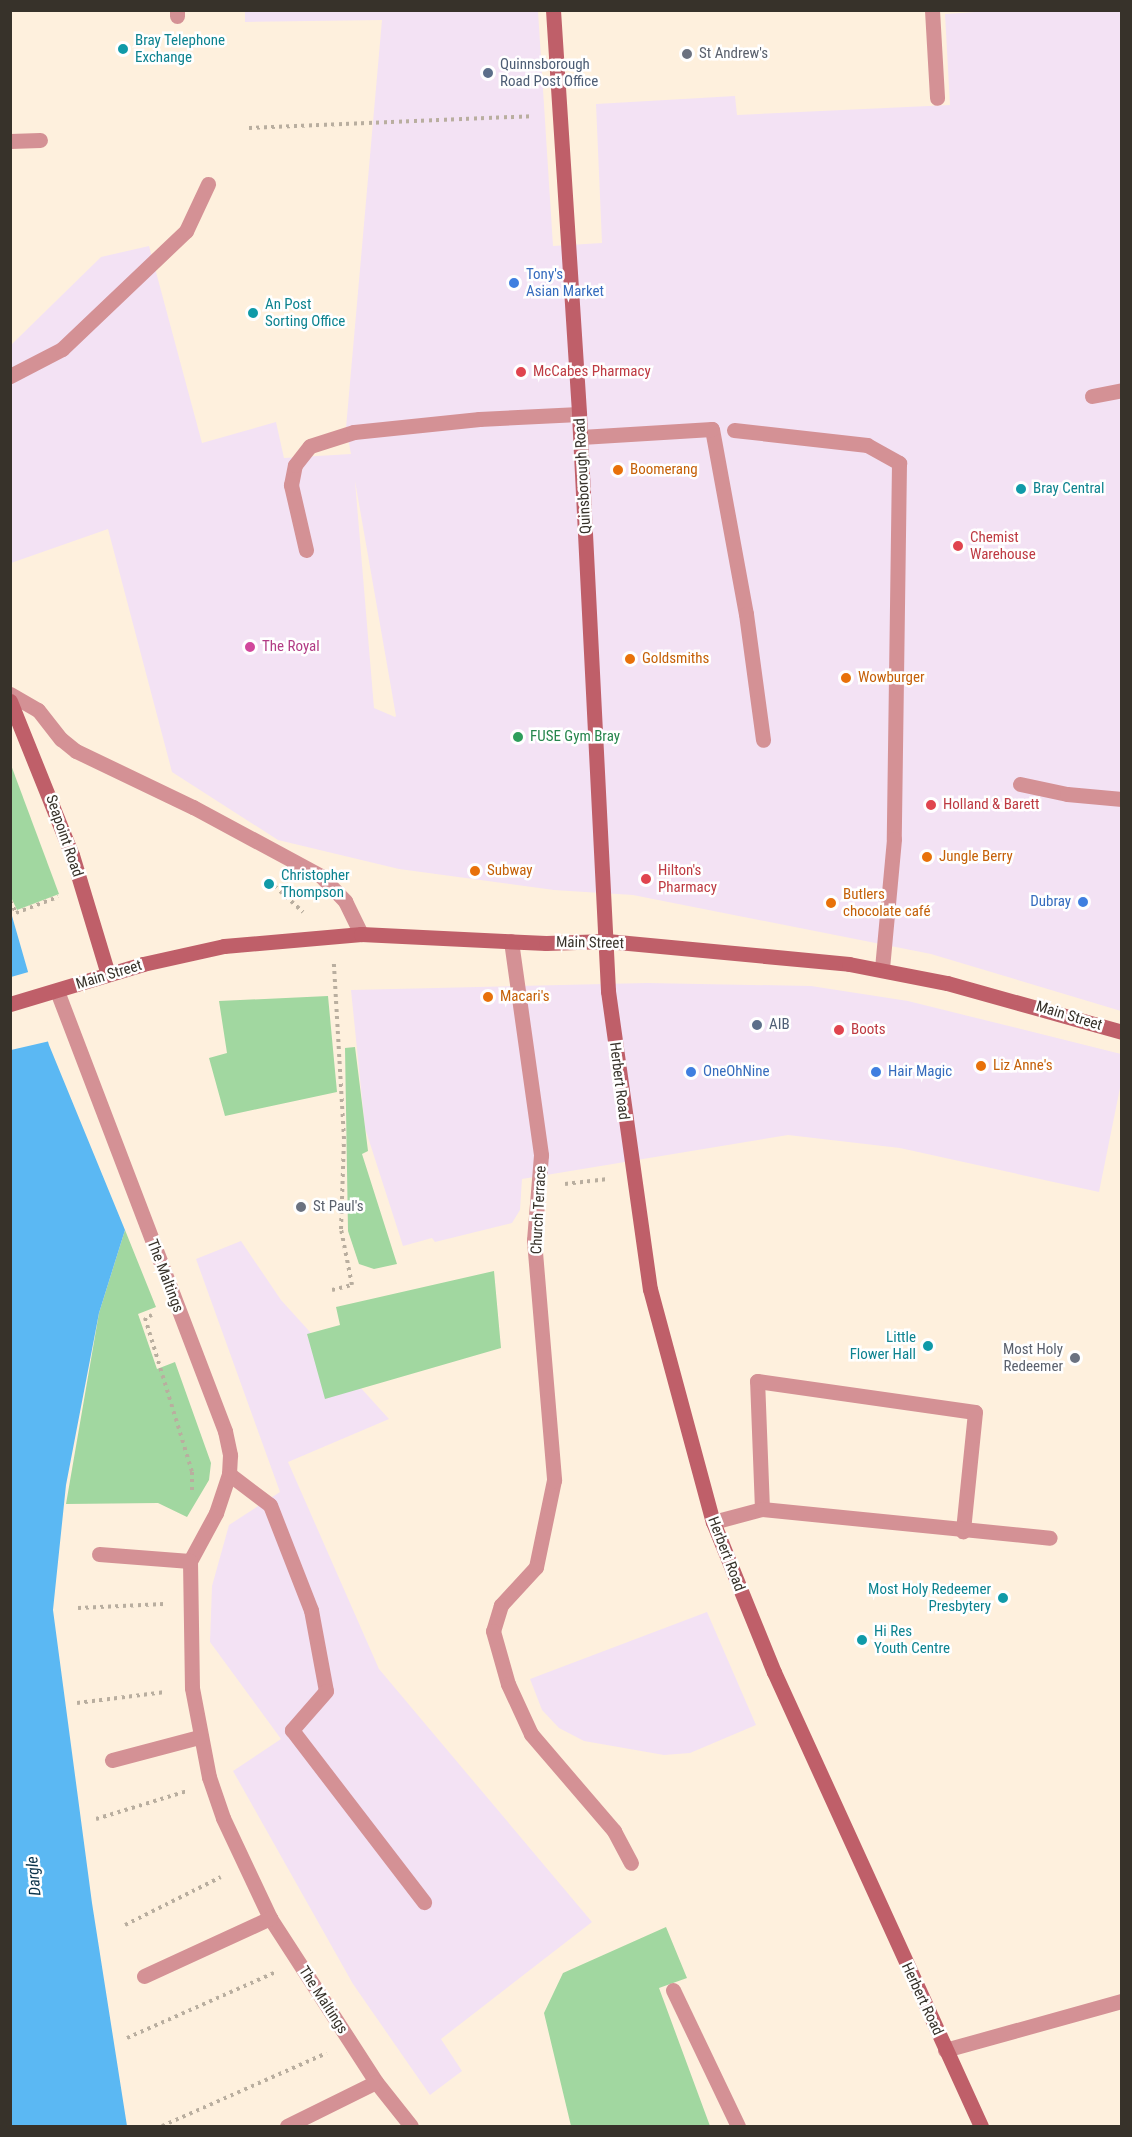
<!DOCTYPE html>
<html>
<head>
<meta charset="utf-8">
<style>
  body { margin:0 }
  #map { position:relative; width:1132px; height:2137px; overflow:hidden; background:#fef0dd; font-family:"Roboto Condensed",sans-serif }
  div>[style] { position:absolute }
  .commercial>* { inset:0; background:#f3e2f4 }
  .green>* { inset:0; background:#a1d7a0 }
  .water>* { inset:0; background:#5bb8f3 }
  .pier>* { inset:0; background:#fef0dd }
  .path>* { height:4px; margin-top:-2px; transform-origin:0; background:repeating-linear-gradient(90deg,#b9ae9f 0 3px,transparent 0 7.5px) }
  .lane>* { height:15px; margin:-7.5px; padding:0 7.5px; transform-origin:7.5px; border-radius:7.5px; background:#d49195 }
  .street>* { height:15px; margin:-7.5px; padding:0 7.5px; transform-origin:7.5px; border-radius:7.5px; background:#d49195 }
  .secondary>* { height:15px; margin:-7.5px; padding:0 7.5px; transform-origin:7.5px; border-radius:7.5px; background:#bf5f69 }
  .dots>* { width:16px; height:16px; translate:-50% -50%; box-sizing:border-box; border:3px solid #fff; border-radius:50% }
  span { translate:-50% -50%; white-space:nowrap; text-align:center; line-height:1.15; -webkit-text-stroke:5px #fff; paint-order:stroke }
  .culture-label { font-size:15px; color:#0d838f }
  .left { translate:0 -50%; text-align:left }
  .right { translate:-100% -50%; text-align:right }
  .worship-label { font-size:15px; color:#5b616d }
  .service-label { font-size:15px; color:#4e5e75 }
  .shop-label { font-size:15px; color:#366cbe }
  .health-label { font-size:15px; color:#be3a42 }
  .food-label { font-size:15px; color:#c56008 }
  .street-label { font-size:15px; color:#37322a }
  .hotel-label { font-size:15px; color:#b23c85 }
  .leisure-label { font-size:15px; color:#27864d }
  .water-label { font-size:16px; color:#0a334b; font-style:italic }
  .frame { position:absolute; inset:0; border:12px solid #37322a; pointer-events:none }
</style>
</head>
<body>
<div id="map">
  <div class="commercial">
    <i style="clip-path:polygon(evenodd,1006px 10px,1121px 11px,1121px 1011px,931px 954px,633px 895px,554px 890px,399px 869px,278px 840px,172px 772px,108px 529px,11px 563px,11px 345px,101px 257px,149px 246px,202px 443px,276px 422px,284px 458px,351px 454px,346px 428px,382px 20px,245px 22px,245px 11px,538px 11px,553px 246px,602px 243px,596px 104px,735px 96px,737px 115px,950px 105px,945px 14px,1006px 10px,355px 481px,396px 716px,395px 717px,374px 708px,355px 481px)"></i>
    <i style="clip-path:polygon(647px 983px,811px 986px,908px 1001px,1121px 1054px,1121px 1083px,1099px 1192px,900px 1148px,788px 1135px,522px 1179px,520px 1210px,512px 1223px,435px 1242px,432px 1238px,403px 1246px,365px 1128px,351px 990px)"></i>
    <i style="clip-path:polygon(241px 1241px,281px 1300px,389px 1419px,288px 1462px,379px 1669px,592px 1922px,441px 2039px,462px 2071px,430px 2095px,353px 1984px,233px 1771px,281px 1739px,210px 1642px,212px 1586px,229px 1525px,280px 1492px,196px 1259px)"></i>
    <i style="clip-path:polygon(707px 1612px,756px 1725px,690px 1753px,664px 1755px,584px 1741px,559px 1728px,542px 1710px,530px 1679px)"></i>
  </div>
  <div class="green">
    <i style="clip-path:polygon(11px 765px,59px 894px,17px 910px,10px 895px)"></i>
    <i style="clip-path:polygon(328px 996px,337px 1092px,225px 1116px,209px 1058px,227px 1053px,219px 1001px)"></i>
    <i style="clip-path:polygon(355px 1047px,368px 1151px,362px 1154px,397px 1264px,374px 1269px,359px 1264px,348px 1231px,345px 1048px)"></i>
    <i style="clip-path:polygon(125px 1230px,156px 1307px,138px 1314px,157px 1369px,175px 1362px,211px 1463px,209px 1480px,187px 1517px,158px 1503px,66px 1504px,99px 1313px)"></i>
    <i style="clip-path:polygon(494px 1271px,501px 1348px,325px 1399px,307px 1334px,340px 1325px,336px 1307px)"></i>
    <i style="clip-path:polygon(666px 1927px,687px 1978px,659px 1988px,710px 2126px,571px 2126px,544px 2013px,563px 1973px)"></i>
  </div>
  <div class="water">
    <i style="clip-path:polygon(10px 909px,49px 1045px,125px 1230px,99px 1313px,66px 1485px,53px 1610px,92px 1903px,127px 2126px,11px 2126px)"></i>
  </div>
  <div class="pier">
    <i style="clip-path:polygon(32px 971px,50px 1041px,11px 1050px,11px 977px)"></i>
  </div>
  <div class="path">
    <i style="left:249px;top:128px;width:283px;rotate:-2.4deg"></i>
    <i style="left:269px;top:881px;width:46px;rotate:42.4deg"></i>
    <i style="left:10px;top:901px;width:13px;rotate:63deg"></i>
    <i style="left:16px;top:913px;width:45px;rotate:-20.9deg"></i>
    <i style="left:565px;top:1184px;width:43px;rotate:-6.6deg"></i>
    <i style="left:332px;top:1290px;width:21px;rotate:-14deg"></i>
    <i style="left:352px;top:1285px;width:57px;rotate:-101.1deg"></i>
    <i style="left:341px;top:1229px;width:90px;rotate:-88.1deg"></i>
    <i style="left:344px;top:1139px;width:176px;rotate:-93.3deg"></i>
    <i style="left:152px;top:1315px;width:8px;rotate:157deg"></i>
    <i style="left:145px;top:1318px;width:161px;rotate:73deg"></i>
    <i style="left:192px;top:1472px;width:22px;rotate:90deg"></i>
    <i style="left:78px;top:1608px;width:86px;rotate:-2.7deg"></i>
    <i style="left:77px;top:1703px;width:89px;rotate:-7.1deg"></i>
    <i style="left:96px;top:1819px;width:95px;rotate:-17.1deg"></i>
    <i style="left:125px;top:1925px;width:107px;rotate:-26.6deg"></i>
    <i style="left:127px;top:2038px;width:161px;rotate:-23.9deg"></i>
    <i style="left:162px;top:2126px;width:180px;rotate:-23.9deg"></i>
  </div>
  <div class="lane">
    <i style="left:177px;top:10px;width:6px;rotate:90deg"></i>
    <i style="left:932px;top:10px;width:88px;rotate:86.7deg"></i>
    <i style="left:10px;top:376px;width:59px;rotate:-27.4deg"></i>
    <i style="left:62px;top:349px;width:171px;rotate:-43.6deg"></i>
    <i style="left:186px;top:231px;width:52px;rotate:-64.9deg"></i>
    <i style="left:1092px;top:396px;width:31px;rotate:-11deg"></i>
    <i style="left:712px;top:429px;width:188px;rotate:79.6deg"></i>
    <i style="left:746px;top:614px;width:127px;rotate:82.3deg"></i>
    <i style="left:306px;top:550px;width:67px;rotate:-103deg"></i>
    <i style="left:291px;top:485px;width:20px;rotate:-79deg"></i>
    <i style="left:295px;top:465px;width:24px;rotate:-52deg"></i>
    <i style="left:310px;top:446px;width:46px;rotate:-17.7deg"></i>
    <i style="left:354px;top:432px;width:126px;rotate:-5.9deg"></i>
    <i style="left:479px;top:419px;width:100px;rotate:-2.9deg"></i>
    <i style="left:1020px;top:784px;width:48px;rotate:12deg"></i>
    <i style="left:1067px;top:794px;width:55px;rotate:5.2deg"></i>
    <i style="left:229px;top:1474px;width:51px;rotate:37.1deg"></i>
    <i style="left:270px;top:1505px;width:113px;rotate:68.7deg"></i>
    <i style="left:311px;top:1610px;width:82px;rotate:79.5deg"></i>
    <i style="left:326px;top:1691px;width:52px;rotate:131.1deg"></i>
    <i style="left:292px;top:1730px;width:217px;rotate:52.5deg"></i>
    <i style="left:554px;top:1480px;width:89px;rotate:101.7deg"></i>
    <i style="left:536px;top:1567px;width:52px;rotate:132.6deg"></i>
    <i style="left:501px;top:1605px;width:27px;rotate:107deg"></i>
    <i style="left:493px;top:1631px;width:55px;rotate:74.2deg"></i>
    <i style="left:508px;top:1684px;width:55px;rotate:65.3deg"></i>
    <i style="left:531px;top:1734px;width:128px;rotate:49.4deg"></i>
    <i style="left:614px;top:1831px;width:36px;rotate:62deg"></i>
    <i style="left:762px;top:1509px;width:128px;rotate:-92.2deg"></i>
    <i style="left:757px;top:1381px;width:220px;rotate:8.1deg"></i>
    <i style="left:975px;top:1412px;width:120px;rotate:95.8deg"></i>
    <i style="left:713px;top:1522px;width:51px;rotate:-14.9deg"></i>
    <i style="left:762px;top:1509px;width:289px;rotate:5.7deg"></i>
    <i style="left:673px;top:1990px;width:151px;rotate:64.5deg"></i>
    <i style="left:945px;top:2050px;width:184px;rotate:-15.5deg"></i>
  </div>
  <div class="street">
    <i style="left:10px;top:141px;width:30px;rotate:-2deg"></i>
    <i style="left:734px;top:430px;width:134px;rotate:6.4deg"></i>
    <i style="left:867px;top:445px;width:37px;rotate:29deg"></i>
    <i style="left:899px;top:463px;width:376px;rotate:90.8deg"></i>
    <i style="left:894px;top:839px;width:131px;rotate:95.3deg"></i>
    <i style="left:581px;top:437px;width:131px;rotate:-3.5deg"></i>
    <i style="left:10px;top:694px;width:32px;rotate:30deg"></i>
    <i style="left:38px;top:710px;width:37px;rotate:52deg"></i>
    <i style="left:61px;top:739px;width:19px;rotate:39deg"></i>
    <i style="left:76px;top:751px;width:130px;rotate:25.6deg"></i>
    <i style="left:193px;top:807px;width:145px;rotate:28.3deg"></i>
    <i style="left:321px;top:876px;width:35px;rotate:46deg"></i>
    <i style="left:345px;top:901px;width:37px;rotate:64deg"></i>
    <i style="left:511px;top:941px;width:216px;rotate:82deg"></i>
    <i style="left:541px;top:1155px;width:85px;rotate:94.7deg"></i>
    <i style="left:534px;top:1240px;width:241px;rotate:85.2deg"></i>
    <i style="left:57px;top:991px;width:471px;rotate:69.1deg"></i>
    <i style="left:225px;top:1431px;width:25px;rotate:78deg"></i>
    <i style="left:230px;top:1455px;width:19px;rotate:93deg"></i>
    <i style="left:229px;top:1474px;width:41px;rotate:108.4deg"></i>
    <i style="left:216px;top:1513px;width:55px;rotate:118.4deg"></i>
    <i style="left:190px;top:1561px;width:127px;rotate:89.1deg"></i>
    <i style="left:192px;top:1688px;width:91px;rotate:79.2deg"></i>
    <i style="left:209px;top:1777px;width:43px;rotate:71.1deg"></i>
    <i style="left:223px;top:1818px;width:110px;rotate:64.8deg"></i>
    <i style="left:270px;top:1918px;width:195px;rotate:57.1deg"></i>
    <i style="left:376px;top:2082px;width:56px;rotate:51.5deg"></i>
    <i style="left:99px;top:1554px;width:91px;rotate:4.4deg"></i>
    <i style="left:112px;top:1760px;width:90px;rotate:-14.8deg"></i>
    <i style="left:144px;top:1976px;width:139px;rotate:-24.7deg"></i>
    <i style="left:287px;top:2126px;width:99px;rotate:-26.3deg"></i>
  </div>
  <div class="secondary">
    <i style="left:553px;top:10px;width:405px;rotate:86.3deg"></i>
    <i style="left:579px;top:414px;width:578px;rotate:87.12deg"></i>
    <i style="left:608px;top:991px;width:301px;rotate:82deg"></i>
    <i style="left:650px;top:1289px;width:241px;rotate:74.9deg"></i>
    <i style="left:713px;top:1522px;width:162px;rotate:67.9deg"></i>
    <i style="left:774px;top:1672px;width:499px;rotate:65.5deg"></i>
    <i style="left:10px;top:701px;width:166px;rotate:68.1deg"></i>
    <i style="left:72px;top:855px;width:124px;rotate:73.2deg"></i>
    <i style="left:10px;top:1004px;width:139px;rotate:-16.7deg"></i>
    <i style="left:143px;top:964px;width:83px;rotate:-12.5deg"></i>
    <i style="left:224px;top:946px;width:138px;rotate:-5deg"></i>
    <i style="left:361px;top:934px;width:185px;rotate:2.8deg"></i>
    <i style="left:546px;top:943px;width:61px;rotate:-1.9deg"></i>
    <i style="left:607px;top:941px;width:243px;rotate:5.4deg"></i>
    <i style="left:849px;top:964px;width:100px;rotate:11deg"></i>
    <i style="left:947px;top:983px;width:182px;rotate:15.6deg"></i>
  </div>
  <div class="dots">
    <i style="left:123px;top:49px;background:#0f9aa8"></i>
    <i style="left:687px;top:54px;background:#6b7280"></i>
    <i style="left:488px;top:73px;background:#5c6f8a"></i>
    <i style="left:514px;top:283px;background:#3f7fe0"></i>
    <i style="left:253px;top:313px;background:#0f9aa8"></i>
    <i style="left:521px;top:372px;background:#e0444e"></i>
    <i style="left:618px;top:470px;background:#e8710a"></i>
    <i style="left:1021px;top:489px;background:#0f9aa8"></i>
    <i style="left:958px;top:546px;background:#e0444e"></i>
    <i style="left:250px;top:647px;background:#d1479c"></i>
    <i style="left:630px;top:659px;background:#e8710a"></i>
    <i style="left:846px;top:678px;background:#e8710a"></i>
    <i style="left:518px;top:737px;background:#2e9e5b"></i>
    <i style="left:931px;top:805px;background:#e0444e"></i>
    <i style="left:927px;top:857px;background:#e8710a"></i>
    <i style="left:475px;top:871px;background:#e8710a"></i>
    <i style="left:646px;top:879px;background:#e0444e"></i>
    <i style="left:269px;top:884px;background:#0f9aa8"></i>
    <i style="left:1083px;top:902px;background:#3f7fe0"></i>
    <i style="left:831px;top:903px;background:#e8710a"></i>
    <i style="left:488px;top:997px;background:#e8710a"></i>
    <i style="left:757px;top:1025px;background:#5c6f8a"></i>
    <i style="left:839px;top:1030px;background:#e0444e"></i>
    <i style="left:981px;top:1066px;background:#e8710a"></i>
    <i style="left:691px;top:1072px;background:#3f7fe0"></i>
    <i style="left:876px;top:1072px;background:#3f7fe0"></i>
    <i style="left:301px;top:1207px;background:#6b7280"></i>
    <i style="left:928px;top:1346px;background:#0f9aa8"></i>
    <i style="left:1075px;top:1358px;background:#6b7280"></i>
    <i style="left:1003px;top:1598px;background:#0f9aa8"></i>
    <i style="left:862px;top:1640px;background:#0f9aa8"></i>
  </div>
  <div class="culture-label">
    <span class="left" style="left:135px;top:49px">Bray Telephone<br>Exchange</span>
    <span class="left" style="left:265px;top:313px">An Post<br>Sorting Office</span>
    <span class="left" style="left:1033px;top:489px">Bray Central</span>
    <span class="left" style="left:281px;top:884px">Christopher<br>Thompson</span>
    <span class="right" style="left:916px;top:1346px">Little<br>Flower Hall</span>
    <span class="right" style="left:991px;top:1598px">Most Holy Redeemer<br>Presbytery</span>
    <span class="left" style="left:874px;top:1640px">Hi Res<br>Youth Centre</span>
  </div>
  <div class="worship-label">
    <span class="left" style="left:699px;top:54px">St Andrew's</span>
    <span class="left" style="left:313px;top:1207px">St Paul's</span>
    <span class="right" style="left:1063px;top:1358px">Most Holy<br>Redeemer</span>
  </div>
  <div class="service-label">
    <span class="left" style="left:500px;top:73px">Quinnsborough<br>Road Post Office</span>
    <span class="left" style="left:769px;top:1025px">AIB</span>
  </div>
  <div class="shop-label">
    <span class="left" style="left:526px;top:283px">Tony's<br>Asian Market</span>
    <span class="right" style="left:1071px;top:902px">Dubray</span>
    <span class="left" style="left:703px;top:1072px">OneOhNine</span>
    <span class="left" style="left:888px;top:1072px">Hair Magic</span>
  </div>
  <div class="health-label">
    <span class="left" style="left:533px;top:372px">McCabes Pharmacy</span>
    <span class="left" style="left:970px;top:546px">Chemist<br>Warehouse</span>
    <span class="left" style="left:943px;top:805px">Holland &amp; Barett</span>
    <span class="left" style="left:658px;top:879px">Hilton's<br>Pharmacy</span>
    <span class="left" style="left:851px;top:1030px">Boots</span>
  </div>
  <div class="food-label">
    <span class="left" style="left:630px;top:470px">Boomerang</span>
    <span class="left" style="left:642px;top:659px">Goldsmiths</span>
    <span class="left" style="left:858px;top:678px">Wowburger</span>
    <span class="left" style="left:939px;top:857px">Jungle Berry</span>
    <span class="left" style="left:487px;top:871px">Subway</span>
    <span class="left" style="left:843px;top:903px">Butlers<br>chocolate café</span>
    <span class="left" style="left:500px;top:997px">Macari's</span>
    <span class="left" style="left:993px;top:1066px">Liz Anne's</span>
  </div>
  <div class="street-label">
    <span style="left:583px;top:476px;rotate:-93deg">Quinsborough Road</span>
    <span style="left:64px;top:836px;rotate:71deg">Seapoint Road</span>
    <span style="left:590px;top:943px;rotate:1deg">Main Street</span>
    <span style="left:109px;top:975px;rotate:-17deg">Main Street</span>
    <span style="left:1069px;top:1016px;rotate:17deg">Main Street</span>
    <span style="left:619px;top:1081px;rotate:83deg">Herbert Road</span>
    <span style="left:539px;top:1210px;rotate:-87deg">Church Terrace</span>
    <span style="left:165px;top:1276px;rotate:69deg">The Maltings</span>
    <span style="left:726px;top:1554px;rotate:69deg">Herbert Road</span>
    <span style="left:922px;top:1999px;rotate:65deg">Herbert Road</span>
    <span style="left:323px;top:2000px;rotate:57deg">The Maltings</span>
  </div>
  <div class="hotel-label">
    <span class="left" style="left:262px;top:647px">The Royal</span>
  </div>
  <div class="leisure-label">
    <span class="left" style="left:530px;top:737px">FUSE Gym Bray</span>
  </div>
  <div class="water-label">
    <span style="left:34px;top:1876px;rotate:-95deg">Dargle</span>
  </div>
  <div class="frame"></div>
</div>
</body>
</html>
